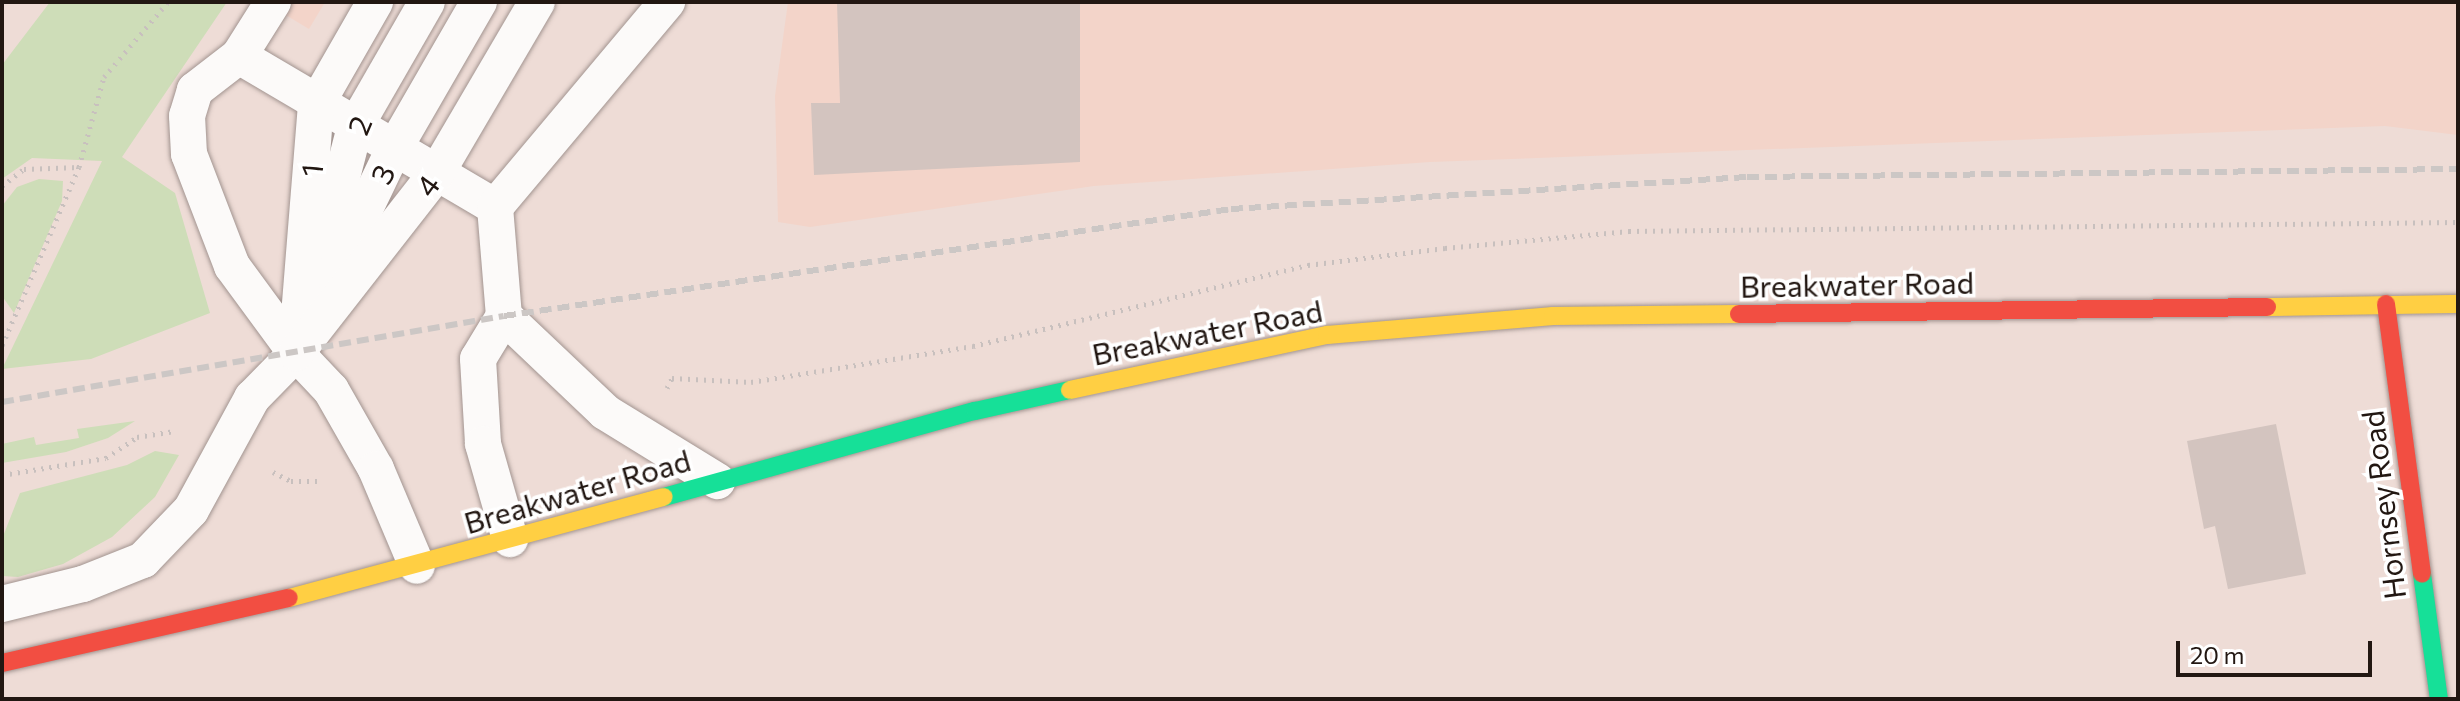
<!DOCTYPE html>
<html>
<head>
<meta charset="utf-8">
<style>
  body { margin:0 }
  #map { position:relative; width:2460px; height:701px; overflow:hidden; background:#eedcd6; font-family:Commissioner,sans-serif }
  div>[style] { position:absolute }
  .built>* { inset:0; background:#f3d4c9 }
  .green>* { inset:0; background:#ceddb8 }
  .building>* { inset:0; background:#d3c4bf }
  .path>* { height:5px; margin-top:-2.5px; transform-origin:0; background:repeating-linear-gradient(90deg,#c8c0be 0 2px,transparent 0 8px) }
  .roads { filter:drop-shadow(0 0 2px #a29490) drop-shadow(0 0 2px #a29490) }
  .lane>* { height:36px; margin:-18px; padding:0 18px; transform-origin:18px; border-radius:18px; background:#fcfaf9 }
  .fast>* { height:18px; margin:-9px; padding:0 9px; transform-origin:9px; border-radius:9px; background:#16e098 }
  .slow>* { height:18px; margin:-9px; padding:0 9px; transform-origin:9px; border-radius:9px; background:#ffcf43 }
  .jam>* { height:18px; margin:-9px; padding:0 9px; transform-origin:9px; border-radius:9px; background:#f24e42 }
  .rail>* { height:6px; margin-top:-3px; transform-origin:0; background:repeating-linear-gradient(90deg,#ccc7c5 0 12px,transparent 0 18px) }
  span { translate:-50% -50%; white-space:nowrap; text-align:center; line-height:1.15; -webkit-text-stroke:7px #fff; paint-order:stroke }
  .street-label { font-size:30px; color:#221712 }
  .frame { position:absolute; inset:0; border:4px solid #221712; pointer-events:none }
  .scale { position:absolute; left:2176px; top:641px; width:196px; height:36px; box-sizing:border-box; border:4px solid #221712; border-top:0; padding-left:10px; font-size:24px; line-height:28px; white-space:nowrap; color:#221712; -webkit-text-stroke:6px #fff; paint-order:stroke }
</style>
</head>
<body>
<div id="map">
  <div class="built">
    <i style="clip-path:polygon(264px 2px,325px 2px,309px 29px)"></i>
    <i style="clip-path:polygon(788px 2px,2458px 2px,2458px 135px,2385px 126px,1430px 162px,1094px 186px,810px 227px,778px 222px,775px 96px)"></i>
  </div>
  <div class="green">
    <i style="clip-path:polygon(50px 2px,227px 2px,122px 157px,175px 193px,210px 313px,91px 359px,2px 369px,102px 161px,32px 158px,2px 179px,2px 65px)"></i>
    <i style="clip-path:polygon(39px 179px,63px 181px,62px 201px,14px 313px,2px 296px,2px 206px,17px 187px)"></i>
    <i style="clip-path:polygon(135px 421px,108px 438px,66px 452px,2px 463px,2px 444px,34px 437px,36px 445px,79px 438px,77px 429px)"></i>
    <i style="clip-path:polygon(155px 451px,179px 455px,155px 497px,112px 537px,63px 564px,18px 577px,2px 576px,2px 539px,20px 493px,127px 465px)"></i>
  </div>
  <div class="building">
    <i style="clip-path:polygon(837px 2px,1080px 2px,1080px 162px,814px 175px,811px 103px,840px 103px)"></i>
    <i style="clip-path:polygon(2276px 424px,2306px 574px,2228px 589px,2215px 526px,2204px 529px,2187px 441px)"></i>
  </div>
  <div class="path">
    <i style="left:79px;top:167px;width:93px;rotate:-74.5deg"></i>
    <i style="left:104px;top:77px;width:99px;rotate:-49.5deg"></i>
    <i style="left:2px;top:186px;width:28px;rotate:-38deg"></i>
    <i style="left:24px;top:169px;width:55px;rotate:-2.1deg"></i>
    <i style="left:79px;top:167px;width:195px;rotate:113.3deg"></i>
    <i style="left:667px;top:388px;width:11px;rotate:-63deg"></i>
    <i style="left:672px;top:378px;width:79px;rotate:2.9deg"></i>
    <i style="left:751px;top:382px;width:225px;rotate:-9.2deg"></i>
    <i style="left:973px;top:346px;width:345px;rotate:-13.6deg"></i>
    <i style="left:1308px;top:265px;width:138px;rotate:-7.1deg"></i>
    <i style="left:1445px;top:248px;width:185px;rotate:-5.3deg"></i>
    <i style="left:1629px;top:231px;width:829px;rotate:-0.62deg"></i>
    <i style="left:273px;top:472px;width:20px;rotate:27deg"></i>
    <i style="left:291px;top:481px;width:30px"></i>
    <i style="left:2px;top:475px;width:105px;rotate:-9.3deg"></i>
    <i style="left:106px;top:458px;width:37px;rotate:-34deg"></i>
    <i style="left:137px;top:437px;width:38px;rotate:-9deg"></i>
  </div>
  <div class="roads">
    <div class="lane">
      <i style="left:273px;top:2px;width:64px;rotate:122.2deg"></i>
      <i style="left:239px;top:56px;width:56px;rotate:142.3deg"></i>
      <i style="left:195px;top:90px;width:27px;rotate:107deg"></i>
      <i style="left:187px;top:116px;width:38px;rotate:87deg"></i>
      <i style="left:189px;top:154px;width:120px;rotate:69deg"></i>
      <i style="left:232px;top:266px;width:108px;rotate:53.7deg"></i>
      <i style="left:296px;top:353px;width:51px;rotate:46.6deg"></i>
      <i style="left:331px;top:390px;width:91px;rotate:60.3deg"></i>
      <i style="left:376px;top:469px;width:105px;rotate:67.1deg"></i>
      <i style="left:239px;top:56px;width:297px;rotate:30.5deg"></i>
      <i style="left:495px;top:207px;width:109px;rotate:85.3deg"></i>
      <i style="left:504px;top:316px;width:139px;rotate:43.5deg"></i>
      <i style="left:605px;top:412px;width:132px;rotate:31.6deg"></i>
      <i style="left:495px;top:207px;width:268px;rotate:-50deg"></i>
      <i style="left:318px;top:270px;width:148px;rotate:-75.5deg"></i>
      <i style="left:355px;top:127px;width:144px;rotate:-60.1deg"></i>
      <i style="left:326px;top:290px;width:157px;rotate:-64.3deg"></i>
      <i style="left:394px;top:149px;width:170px;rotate:-60deg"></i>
      <i style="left:504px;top:316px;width:50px;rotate:121.2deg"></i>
      <i style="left:478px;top:359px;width:85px;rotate:86.6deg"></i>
      <i style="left:483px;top:444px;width:99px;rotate:74.1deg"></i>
      <i style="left:296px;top:353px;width:249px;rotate:-85.4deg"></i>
      <i style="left:316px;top:105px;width:119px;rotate:-60.2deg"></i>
      <i style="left:2px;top:604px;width:83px;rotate:-13.9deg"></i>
      <i style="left:83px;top:584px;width:65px;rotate:-21.8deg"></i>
      <i style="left:143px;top:560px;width:69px;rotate:-46.2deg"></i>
      <i style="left:191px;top:510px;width:128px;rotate:-61.4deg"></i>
      <i style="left:252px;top:398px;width:63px;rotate:-45.6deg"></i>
      <i style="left:296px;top:353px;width:227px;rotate:-52deg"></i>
      <i style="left:436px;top:174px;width:199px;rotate:-59.6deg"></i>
    </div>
    <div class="fast">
      <i style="left:664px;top:497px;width:323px;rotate:-15.5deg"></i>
      <i style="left:975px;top:411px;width:97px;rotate:-12.5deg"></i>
      <i style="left:2422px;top:574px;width:126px;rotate:82.3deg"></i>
    </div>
    <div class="slow">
      <i style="left:2267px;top:307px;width:191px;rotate:-0.9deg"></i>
      <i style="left:1070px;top:390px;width:263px;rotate:-12.1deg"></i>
      <i style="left:1327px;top:335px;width:227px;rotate:-4.8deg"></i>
      <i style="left:1553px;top:316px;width:186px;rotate:-0.6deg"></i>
      <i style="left:289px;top:598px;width:388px;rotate:-15.1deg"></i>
    </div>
    <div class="jam">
      <i style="left:2386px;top:304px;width:272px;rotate:82.4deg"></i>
      <i style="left:1739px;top:314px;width:528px;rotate:-0.76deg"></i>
      <i style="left:2px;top:663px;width:294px;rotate:-12.8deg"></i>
    </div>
  </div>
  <div class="rail">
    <i style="left:2px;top:402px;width:509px;rotate:-9.72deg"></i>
    <i style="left:504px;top:316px;width:735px;rotate:-8.37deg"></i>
    <i style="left:1231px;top:209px;width:517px;rotate:-3.55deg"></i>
    <i style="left:1747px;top:177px;width:711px;rotate:-0.64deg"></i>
  </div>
  <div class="street-label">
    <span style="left:359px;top:125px;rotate:-67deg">2</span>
    <span style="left:311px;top:170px;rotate:-85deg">1</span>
    <span style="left:382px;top:174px;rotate:-64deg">3</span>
    <span style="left:427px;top:185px;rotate:-54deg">4</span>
    <span style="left:1857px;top:284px;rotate:-1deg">Breakwater Road</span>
    <span style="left:1207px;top:332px;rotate:-11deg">Breakwater Road</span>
    <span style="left:577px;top:491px;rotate:-16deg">Breakwater Road</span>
    <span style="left:2383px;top:505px;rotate:-97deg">Hornsey Road</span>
  </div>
  <div class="frame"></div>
  <div class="scale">20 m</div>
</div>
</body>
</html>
